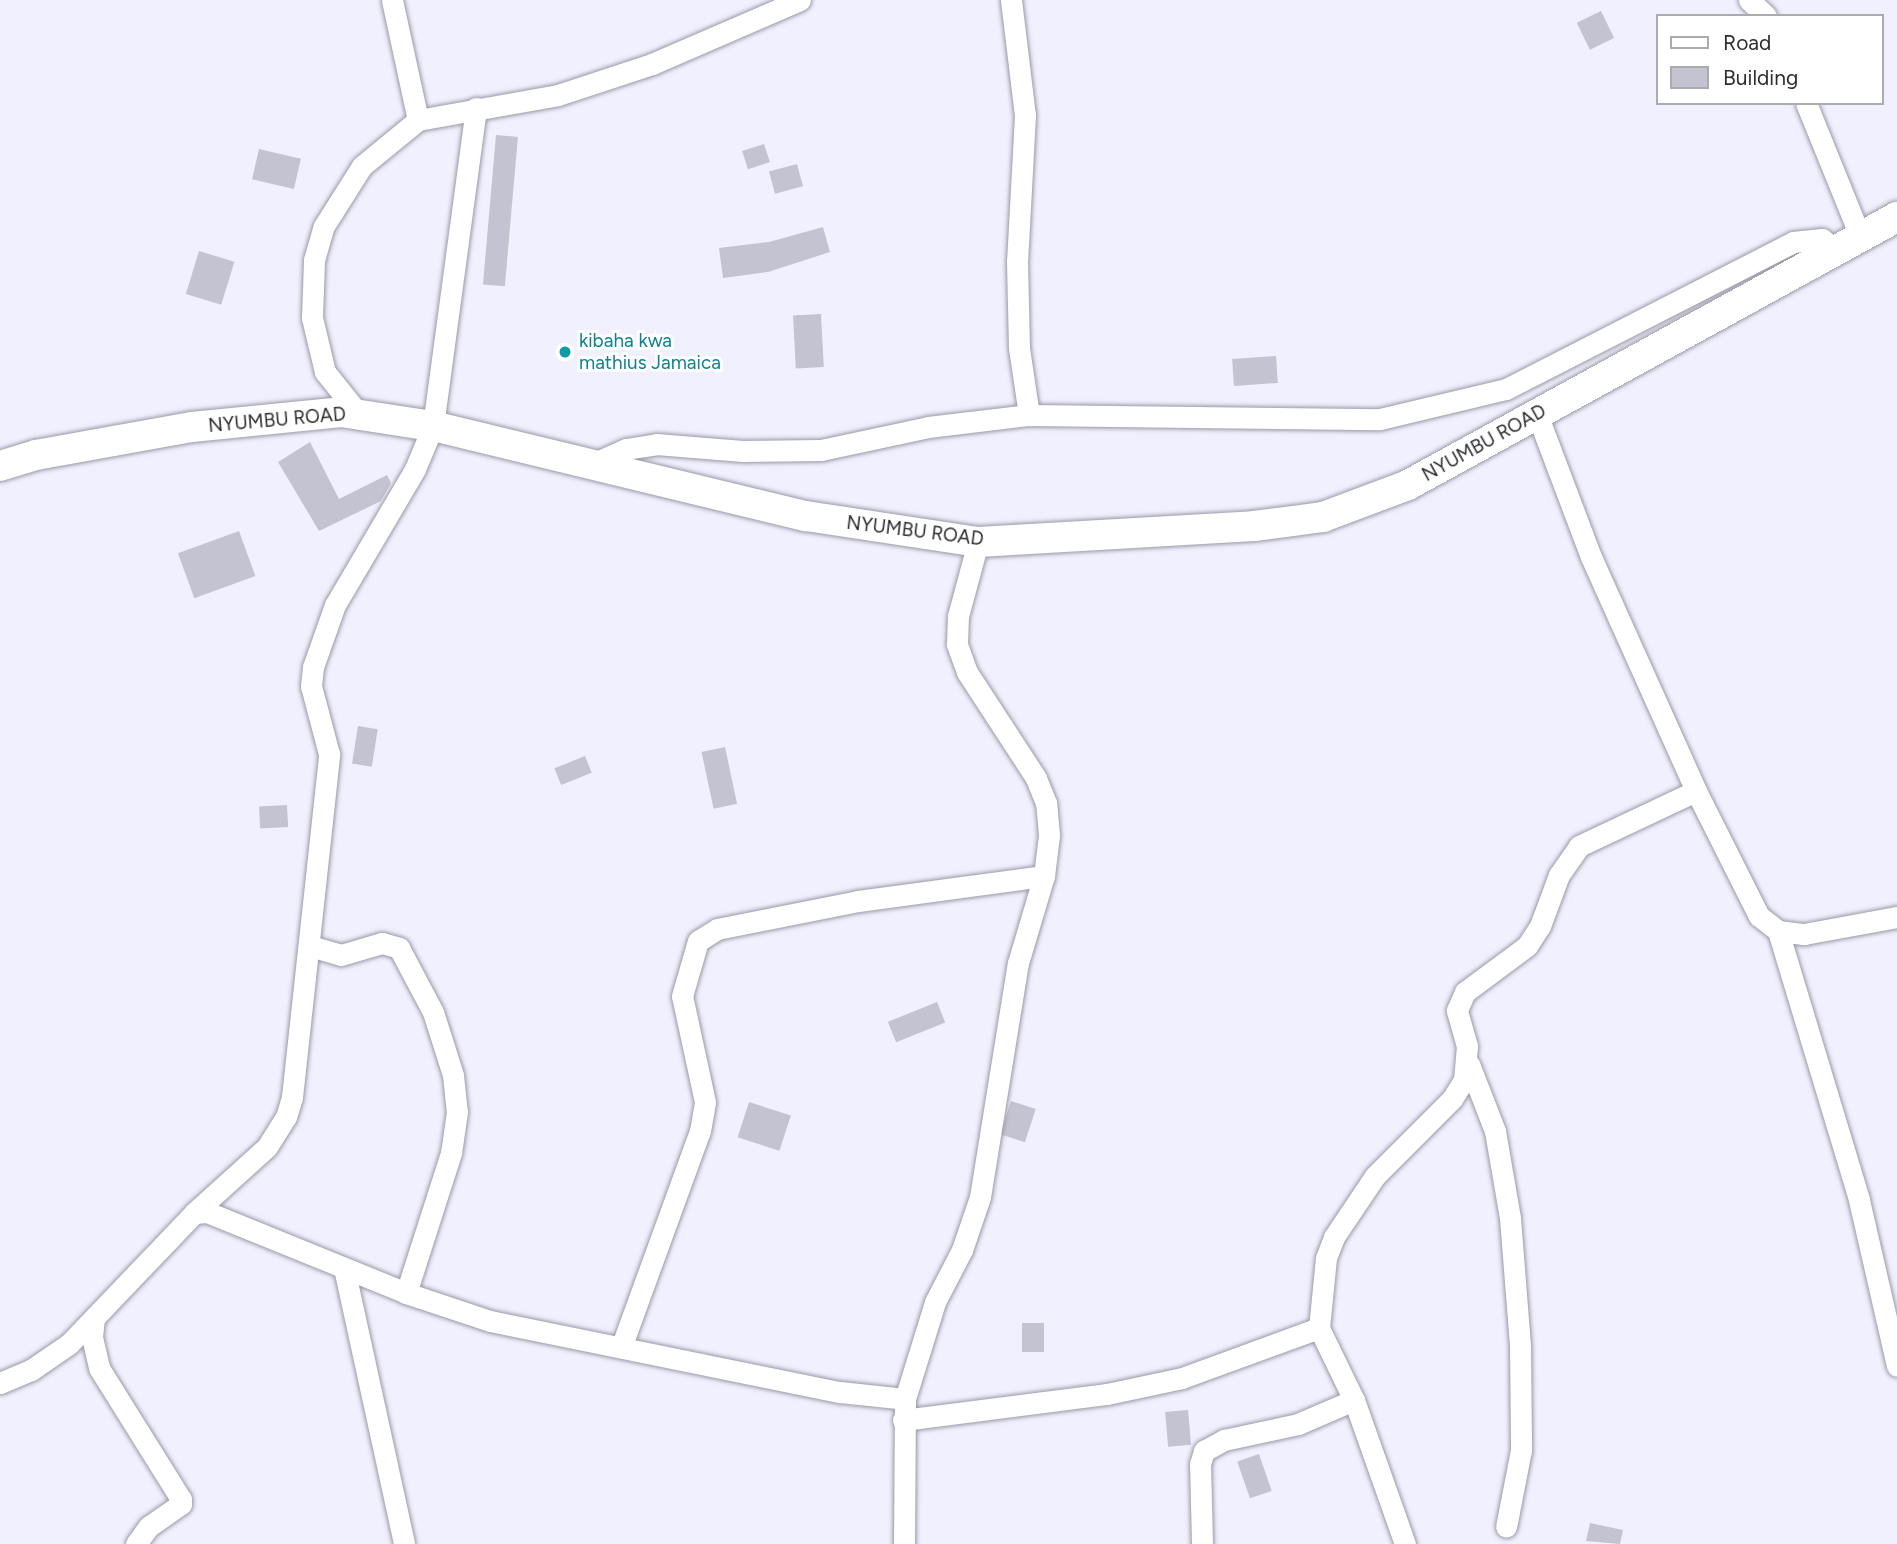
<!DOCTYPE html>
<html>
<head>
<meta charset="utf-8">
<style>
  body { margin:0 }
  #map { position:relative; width:1897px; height:1544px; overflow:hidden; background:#f1f0fe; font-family:Figtree,sans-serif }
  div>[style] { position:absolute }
  .building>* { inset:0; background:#c4c3d1; transform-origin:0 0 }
  .roads { filter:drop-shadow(0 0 2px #9a99a6) drop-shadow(0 0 2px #9a99a6) }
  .street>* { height:21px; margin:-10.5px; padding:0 10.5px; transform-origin:10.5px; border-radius:10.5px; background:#fff }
  .secondary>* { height:30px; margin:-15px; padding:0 15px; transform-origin:15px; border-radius:15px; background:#fff }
  .dots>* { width:19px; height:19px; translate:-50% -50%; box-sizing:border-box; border:4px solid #fff; border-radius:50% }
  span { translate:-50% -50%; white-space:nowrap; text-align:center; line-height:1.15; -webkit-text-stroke:6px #fff; paint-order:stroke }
  .culture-label { font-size:19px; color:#0d838f }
  .left { translate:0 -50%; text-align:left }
  .street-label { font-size:19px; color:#2c2c31 }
  .legend { position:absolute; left:1656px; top:14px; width:228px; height:91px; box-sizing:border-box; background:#fff; border:2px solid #ababad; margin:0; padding:9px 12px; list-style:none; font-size:21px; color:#2c2c31 }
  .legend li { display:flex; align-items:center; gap:14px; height:35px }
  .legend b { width:35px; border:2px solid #ababad }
</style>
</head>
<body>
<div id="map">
  <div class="building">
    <i style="left:1601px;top:11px;width:30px;height:27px;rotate:64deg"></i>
    <i style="left:496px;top:135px;width:22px;height:150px;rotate:5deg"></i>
    <i style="left:764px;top:144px;width:19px;height:23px;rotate:72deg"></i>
    <i style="left:259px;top:149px;width:43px;height:31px;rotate:13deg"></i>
    <i style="left:797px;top:164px;width:23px;height:29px;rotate:75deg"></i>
    <i style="clip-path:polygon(823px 227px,830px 252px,768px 272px,723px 278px,719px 248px,769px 242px)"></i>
    <i style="left:199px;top:251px;width:37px;height:45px;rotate:17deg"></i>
    <i style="left:821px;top:314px;width:53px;height:28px;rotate:87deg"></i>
    <i style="left:1276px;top:356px;width:27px;height:44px;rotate:86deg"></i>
    <i style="clip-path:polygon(310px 442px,339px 499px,387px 475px,391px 483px,381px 501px,319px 531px,278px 462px)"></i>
    <i style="left:239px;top:531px;width:48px;height:65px;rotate:70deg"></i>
    <i style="left:358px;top:726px;width:20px;height:38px;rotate:9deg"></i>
    <i style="left:725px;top:747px;width:58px;height:24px;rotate:78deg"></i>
    <i style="left:585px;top:756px;width:18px;height:33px;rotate:68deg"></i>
    <i style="left:287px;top:805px;width:22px;height:28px;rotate:87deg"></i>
    <i style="left:937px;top:1002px;width:22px;height:53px;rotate:68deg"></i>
    <i style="left:1011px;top:1101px;width:26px;height:35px;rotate:18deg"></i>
    <i style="left:749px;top:1102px;width:44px;height:37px;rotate:18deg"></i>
    <i style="left:1022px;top:1323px;width:22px;height:29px"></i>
    <i style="left:1188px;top:1410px;width:35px;height:23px;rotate:85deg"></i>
    <i style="left:1259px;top:1454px;width:39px;height:23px;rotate:71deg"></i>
    <i style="clip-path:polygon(1590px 1523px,1623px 1530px,1620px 1544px,1586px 1541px)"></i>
  </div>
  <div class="roads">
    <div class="street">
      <i style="left:392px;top:0;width:123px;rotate:77.8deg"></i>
      <i style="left:1011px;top:0;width:116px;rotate:83.1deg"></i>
      <i style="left:1025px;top:115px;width:146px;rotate:93.1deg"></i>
      <i style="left:1017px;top:261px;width:87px;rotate:88.7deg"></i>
      <i style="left:1019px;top:348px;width:68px;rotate:81.5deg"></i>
      <i style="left:1749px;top:0;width:23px;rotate:43deg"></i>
      <i style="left:1806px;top:103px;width:144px;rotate:67.9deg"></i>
      <i style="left:358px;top:413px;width:53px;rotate:-128.8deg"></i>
      <i style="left:325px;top:372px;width:56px;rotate:-103.5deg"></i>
      <i style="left:312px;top:318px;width:58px;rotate:-88deg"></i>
      <i style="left:314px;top:260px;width:35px;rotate:-74deg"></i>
      <i style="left:324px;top:226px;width:71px;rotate:-57.7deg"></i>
      <i style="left:362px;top:166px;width:72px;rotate:-39.4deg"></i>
      <i style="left:418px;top:120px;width:142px;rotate:-10.1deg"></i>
      <i style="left:558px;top:95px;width:99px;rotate:-18.3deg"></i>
      <i style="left:652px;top:64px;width:161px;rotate:-23.4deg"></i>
      <i style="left:1537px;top:414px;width:153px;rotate:69.3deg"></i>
      <i style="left:1591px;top:557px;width:256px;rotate:65.8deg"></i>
      <i style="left:1696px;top:791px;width:140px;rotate:63.3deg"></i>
      <i style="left:1759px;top:916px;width:24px;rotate:38deg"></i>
      <i style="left:1778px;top:931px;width:26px;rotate:7deg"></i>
      <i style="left:1804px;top:934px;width:95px;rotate:-10.4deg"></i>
      <i style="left:590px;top:465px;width:39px;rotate:-24deg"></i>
      <i style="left:626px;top:449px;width:30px;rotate:-9deg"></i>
      <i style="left:656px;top:444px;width:87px;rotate:4.6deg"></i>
      <i style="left:743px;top:451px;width:78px;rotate:-0.7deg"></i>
      <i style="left:821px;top:450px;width:109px;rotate:-12.1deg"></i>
      <i style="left:928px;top:427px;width:102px;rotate:-6.8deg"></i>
      <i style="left:1029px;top:415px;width:351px;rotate:0.7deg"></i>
      <i style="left:1380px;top:419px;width:130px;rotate:-13.4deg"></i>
      <i style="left:1506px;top:389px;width:322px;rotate:-27.1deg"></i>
      <i style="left:1793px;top:242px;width:29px;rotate:-6deg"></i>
      <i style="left:1822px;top:239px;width:19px;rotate:39deg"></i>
      <i style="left:1778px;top:931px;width:281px;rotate:73.2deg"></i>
      <i style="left:1859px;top:1200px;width:170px;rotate:77.1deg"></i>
      <i style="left:310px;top:946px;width:32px;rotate:16deg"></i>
      <i style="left:341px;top:955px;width:43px;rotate:-16.3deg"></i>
      <i style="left:382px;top:943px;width:18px;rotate:16deg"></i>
      <i style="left:399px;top:948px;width:72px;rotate:62deg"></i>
      <i style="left:433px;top:1012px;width:66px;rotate:72.4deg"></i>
      <i style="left:453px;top:1075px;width:37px;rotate:84deg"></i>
      <i style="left:457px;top:1112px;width:41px;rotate:98.3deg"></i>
      <i style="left:451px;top:1153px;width:147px;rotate:107.8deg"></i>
      <i style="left:1469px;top:1064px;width:72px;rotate:68.8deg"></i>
      <i style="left:1495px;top:1131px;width:88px;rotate:80.2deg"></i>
      <i style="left:1510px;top:1218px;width:128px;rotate:85.5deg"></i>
      <i style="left:1520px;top:1346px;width:104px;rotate:89.4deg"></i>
      <i style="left:1521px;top:1450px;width:78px;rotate:101deg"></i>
      <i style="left:194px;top:1213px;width:98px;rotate:-42.1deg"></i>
      <i style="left:267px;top:1147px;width:36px;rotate:-58deg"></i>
      <i style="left:286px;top:1117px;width:21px;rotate:-73deg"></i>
      <i style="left:292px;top:1097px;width:345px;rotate:-83.8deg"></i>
      <i style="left:329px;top:754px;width:70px;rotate:-104.8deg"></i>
      <i style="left:311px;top:686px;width:19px;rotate:-84deg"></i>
      <i style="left:313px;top:667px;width:66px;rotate:-70.5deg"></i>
      <i style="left:335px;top:605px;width:158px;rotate:-59.5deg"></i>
      <i style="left:415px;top:469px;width:47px;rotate:-67.3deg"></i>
      <i style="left:433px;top:426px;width:321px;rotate:-82.3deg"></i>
      <i style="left:344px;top:1268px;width:282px;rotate:77.7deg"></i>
      <i style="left:94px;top:1318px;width:19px;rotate:96deg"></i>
      <i style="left:92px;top:1337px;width:32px;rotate:77deg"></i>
      <i style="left:99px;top:1368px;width:155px;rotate:58deg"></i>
      <i style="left:181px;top:1499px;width:5px;rotate:90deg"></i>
      <i style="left:181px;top:1504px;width:39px;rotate:145deg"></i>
      <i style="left:149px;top:1526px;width:22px;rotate:126deg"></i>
      <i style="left:1319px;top:1328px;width:80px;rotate:64.1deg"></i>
      <i style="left:1354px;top:1400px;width:153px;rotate:70.5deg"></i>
      <i style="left:622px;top:1345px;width:228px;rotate:-70deg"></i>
      <i style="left:700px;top:1131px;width:29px;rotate:-80deg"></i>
      <i style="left:705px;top:1102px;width:108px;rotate:-102.2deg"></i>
      <i style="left:682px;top:996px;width:57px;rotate:-73.8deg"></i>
      <i style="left:698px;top:941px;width:22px;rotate:-32deg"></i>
      <i style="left:717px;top:929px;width:144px;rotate:-11.2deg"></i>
      <i style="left:858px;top:901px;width:188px;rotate:-7.7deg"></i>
      <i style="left:0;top:1383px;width:34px;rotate:-23deg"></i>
      <i style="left:31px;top:1370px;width:46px;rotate:-34.4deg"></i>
      <i style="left:69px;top:1344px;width:181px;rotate:-46.3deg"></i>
      <i style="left:194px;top:1213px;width:13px;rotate:-4deg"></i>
      <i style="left:207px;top:1212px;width:215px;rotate:22.1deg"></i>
      <i style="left:406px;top:1293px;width:89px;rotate:18.4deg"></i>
      <i style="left:490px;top:1321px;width:357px;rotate:11.5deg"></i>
      <i style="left:840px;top:1392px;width:65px;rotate:6.1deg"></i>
      <i style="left:903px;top:1420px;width:206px;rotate:-7.3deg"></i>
      <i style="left:1107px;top:1394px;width:77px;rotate:-12deg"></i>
      <i style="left:1182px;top:1378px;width:146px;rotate:-20.1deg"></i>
      <i style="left:1319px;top:1328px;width:70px;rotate:-84.3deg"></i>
      <i style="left:1326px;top:1258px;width:22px;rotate:-69deg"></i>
      <i style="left:1334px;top:1237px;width:73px;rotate:-56.1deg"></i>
      <i style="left:1375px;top:1176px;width:109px;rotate:-45deg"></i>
      <i style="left:1452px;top:1099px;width:22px;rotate:-58deg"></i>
      <i style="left:1464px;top:1080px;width:34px;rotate:-85deg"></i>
      <i style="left:1467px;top:1046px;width:37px;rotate:-106deg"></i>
      <i style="left:1457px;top:1010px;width:20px;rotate:-66deg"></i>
      <i style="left:1465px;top:992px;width:77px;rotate:-36.6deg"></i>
      <i style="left:1527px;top:946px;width:24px;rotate:-57deg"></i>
      <i style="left:1540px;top:926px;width:54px;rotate:-69.6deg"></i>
      <i style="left:1559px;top:875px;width:35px;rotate:-55deg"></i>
      <i style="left:1579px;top:846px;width:129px;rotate:-25.2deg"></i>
      <i style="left:904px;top:1544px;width:145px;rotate:-89.6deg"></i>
      <i style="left:905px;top:1399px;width:102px;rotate:-72.8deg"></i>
      <i style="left:935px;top:1302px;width:59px;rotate:-62.6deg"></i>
      <i style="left:962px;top:1250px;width:56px;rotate:-71.2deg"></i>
      <i style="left:980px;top:1197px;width:237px;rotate:-80.8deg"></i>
      <i style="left:1018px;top:963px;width:91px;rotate:-73.4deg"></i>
      <i style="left:1044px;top:876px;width:41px;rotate:-83deg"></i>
      <i style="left:1049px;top:835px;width:32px;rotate:-95deg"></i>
      <i style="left:1046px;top:803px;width:27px;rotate:-112deg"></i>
      <i style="left:1036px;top:778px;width:126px;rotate:-123.1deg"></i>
      <i style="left:967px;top:672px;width:30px;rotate:-110deg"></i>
      <i style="left:957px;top:644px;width:28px;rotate:-88deg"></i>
      <i style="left:958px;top:616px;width:77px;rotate:-74.9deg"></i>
      <i style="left:1202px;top:1544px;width:80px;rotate:-91.4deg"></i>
      <i style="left:1200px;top:1464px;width:14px;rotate:-73deg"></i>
      <i style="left:1204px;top:1451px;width:23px;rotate:-29deg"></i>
      <i style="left:1224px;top:1440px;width:76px;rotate:-12.2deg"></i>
      <i style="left:1298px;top:1424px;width:61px;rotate:-23.2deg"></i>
    </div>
    <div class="secondary">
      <i style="left:0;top:466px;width:38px;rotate:-17deg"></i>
      <i style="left:36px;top:455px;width:158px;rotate:-10.2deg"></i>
      <i style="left:192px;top:427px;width:150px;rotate:-5.7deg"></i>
      <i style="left:341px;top:412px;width:93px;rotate:8.7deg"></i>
      <i style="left:433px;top:426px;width:384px;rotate:13.6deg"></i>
      <i style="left:806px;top:516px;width:174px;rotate:8.6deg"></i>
      <i style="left:978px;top:542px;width:276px;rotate:-3.3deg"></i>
      <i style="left:1254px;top:526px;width:70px;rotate:-7.4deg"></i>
      <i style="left:1323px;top:517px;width:91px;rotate:-20.6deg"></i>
      <i style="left:1408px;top:485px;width:558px;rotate:-28.73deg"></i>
    </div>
  </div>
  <div class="dots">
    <i style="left:565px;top:352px;background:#0f9aa8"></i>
  </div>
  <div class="culture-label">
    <span class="left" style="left:579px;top:352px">kibaha kwa<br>mathius Jamaica</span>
  </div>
  <div class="street-label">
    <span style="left:277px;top:420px;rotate:-5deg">NYUMBU ROAD</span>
    <span style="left:1484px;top:443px;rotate:-29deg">NYUMBU ROAD</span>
    <span style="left:915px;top:531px;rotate:7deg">NYUMBU ROAD</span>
  </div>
  <ul class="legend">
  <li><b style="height:9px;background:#fff"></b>Road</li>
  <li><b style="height:19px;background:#c4c3d1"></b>Building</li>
  </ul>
</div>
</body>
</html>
